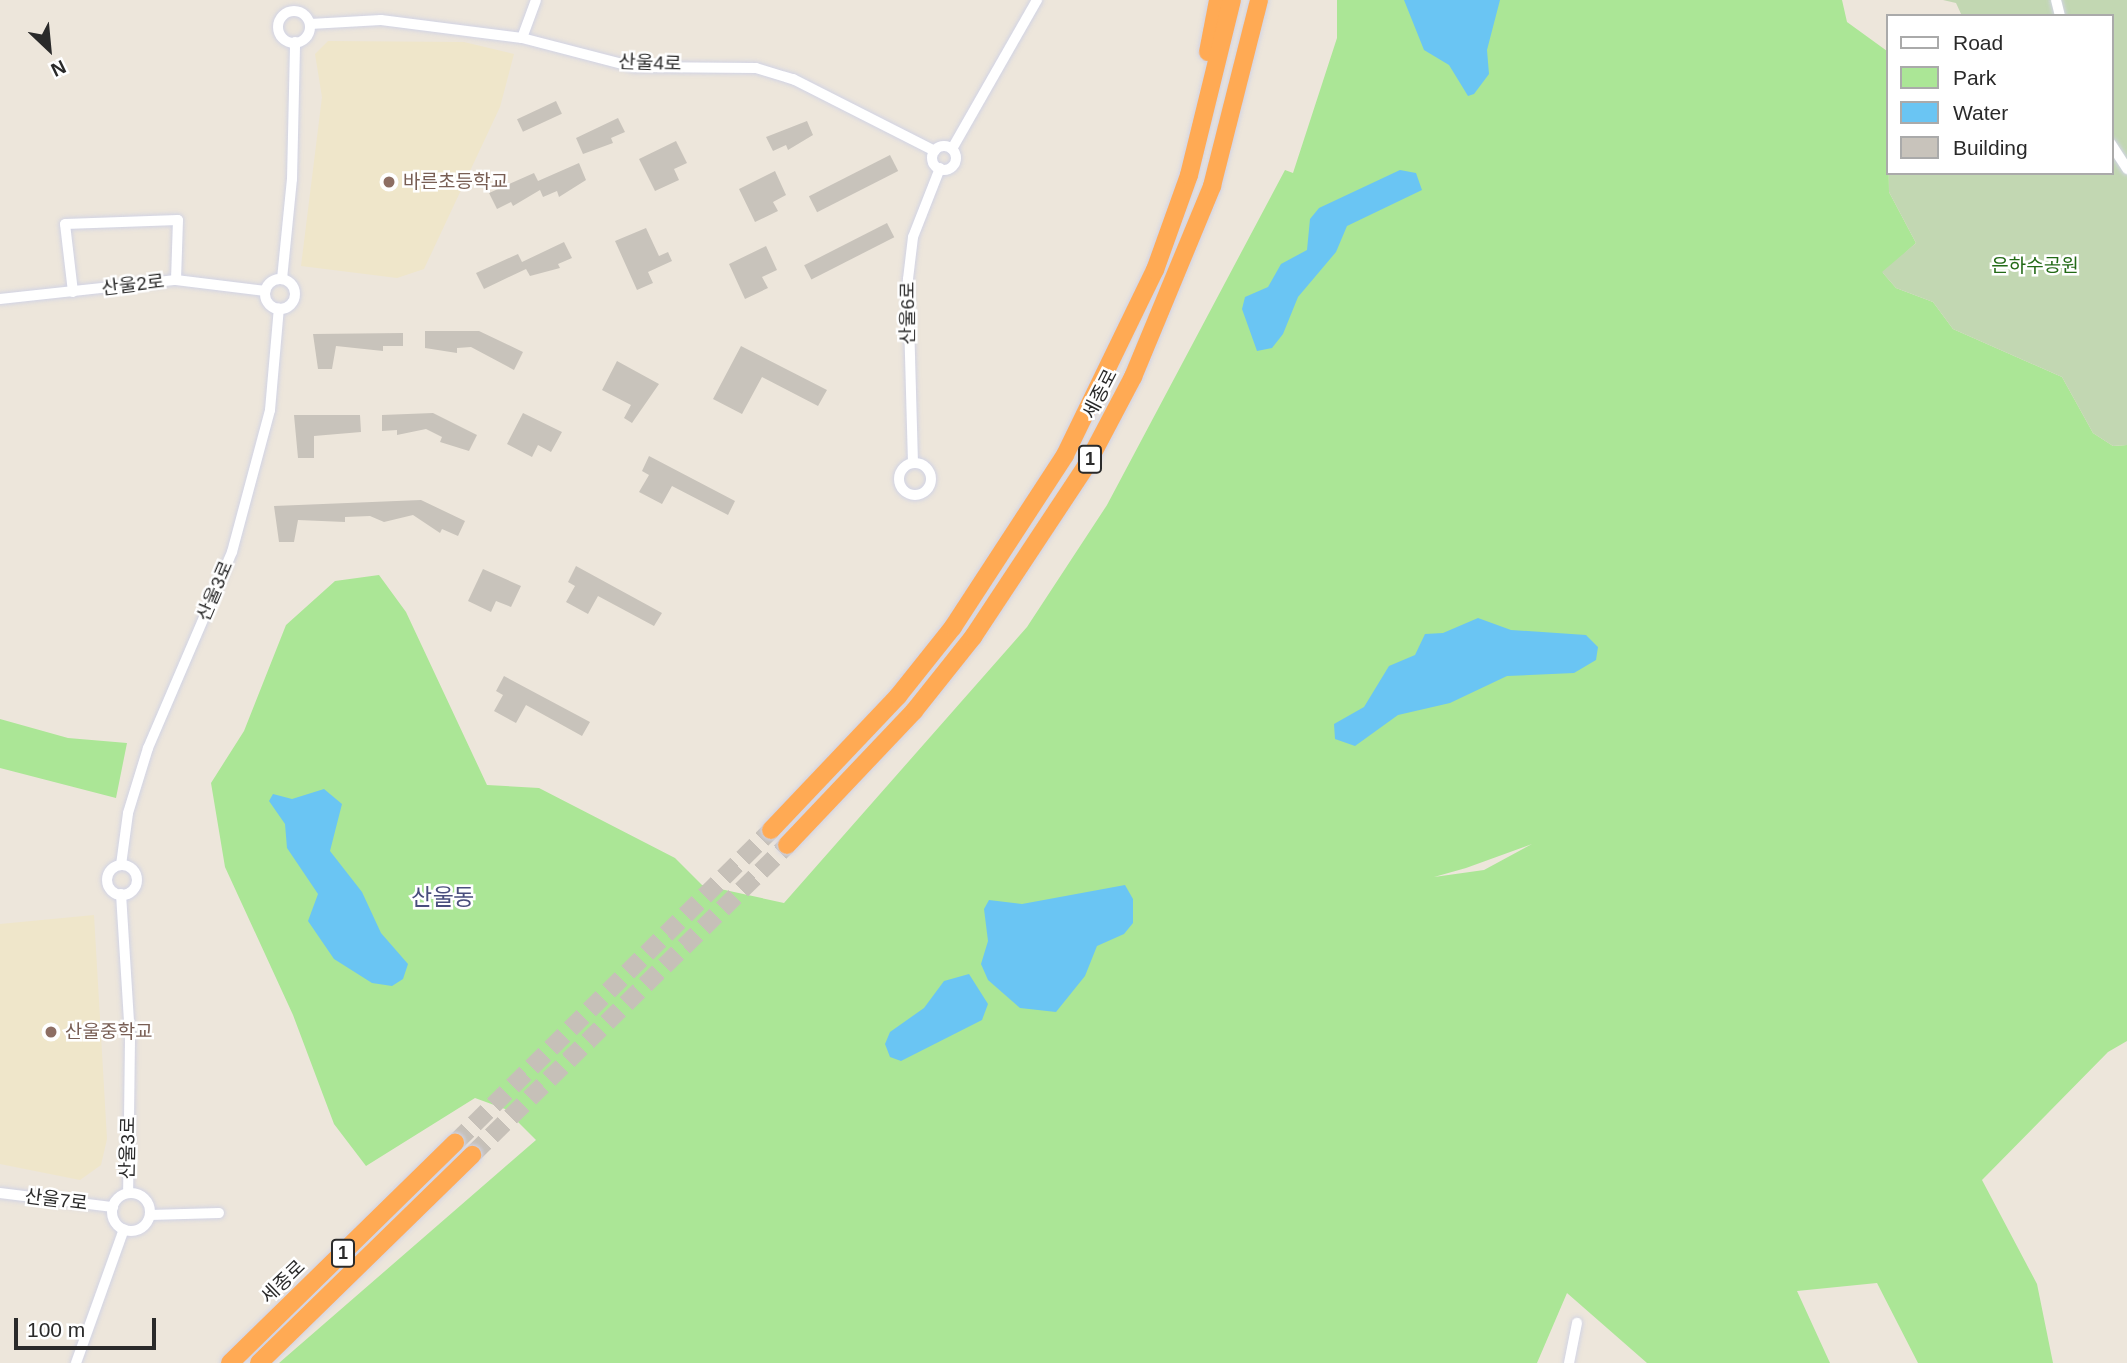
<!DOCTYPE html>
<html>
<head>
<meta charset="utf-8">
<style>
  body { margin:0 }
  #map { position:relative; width:2127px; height:1363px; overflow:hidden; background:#ede6db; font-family:Arial,"Noto Sans KR",sans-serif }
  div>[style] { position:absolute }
  .education>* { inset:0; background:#efe6ca }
  .green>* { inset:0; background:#abe696 }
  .cemetery>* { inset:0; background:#c2d7b2 }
  .water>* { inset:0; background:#6ac5f3 }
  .building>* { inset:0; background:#c8c3bb; transform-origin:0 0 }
  .highway-tunnel>* { height:18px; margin-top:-9px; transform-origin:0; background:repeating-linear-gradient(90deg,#c6c0b8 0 18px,transparent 0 27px) }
  .roads { filter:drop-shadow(0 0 2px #d1d3e4) drop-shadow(0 0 2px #d1d3e4) }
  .minor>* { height:10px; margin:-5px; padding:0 5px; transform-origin:5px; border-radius:5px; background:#fff }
  .minor>.ring { margin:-5px; padding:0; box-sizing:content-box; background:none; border:10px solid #fff; border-radius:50% }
  .highway>* { height:18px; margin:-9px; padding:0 9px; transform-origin:9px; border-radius:9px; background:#ffaa54 }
  .dots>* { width:19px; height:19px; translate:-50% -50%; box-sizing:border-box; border:4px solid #fff; border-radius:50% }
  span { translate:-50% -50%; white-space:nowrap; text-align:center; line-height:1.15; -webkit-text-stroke:5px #fff; paint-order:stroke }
  .shield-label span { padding:2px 5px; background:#fff; border:2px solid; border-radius:5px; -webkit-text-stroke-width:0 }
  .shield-label { font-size:18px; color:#2a2a2a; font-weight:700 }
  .street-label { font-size:19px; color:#2a2a2a }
  .education-label { font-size:19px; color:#785e54 }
  .left { translate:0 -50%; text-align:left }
  .park-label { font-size:19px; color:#236a17 }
  .quarter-label { font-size:23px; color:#494e7d }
  .legend { position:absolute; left:1886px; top:14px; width:228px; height:161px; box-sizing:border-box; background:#fff; border:2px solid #aaa; margin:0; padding:9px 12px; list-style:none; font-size:21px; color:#2a2a2a }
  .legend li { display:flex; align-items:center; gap:14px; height:35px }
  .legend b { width:35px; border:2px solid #aaa }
  .north { position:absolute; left:14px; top:14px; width:70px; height:70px; -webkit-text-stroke:5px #fff; paint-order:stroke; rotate:154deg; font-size:19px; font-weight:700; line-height:28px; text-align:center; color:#2a2a2a }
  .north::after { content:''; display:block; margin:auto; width:24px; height:32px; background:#2a2a2a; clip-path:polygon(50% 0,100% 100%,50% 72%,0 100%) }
  .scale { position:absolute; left:14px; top:1318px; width:142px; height:32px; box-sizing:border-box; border:4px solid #2a2a2a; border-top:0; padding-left:9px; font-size:21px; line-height:24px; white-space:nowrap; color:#2a2a2a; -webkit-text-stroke:5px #fff; paint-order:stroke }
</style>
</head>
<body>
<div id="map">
  <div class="education">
    <i style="clip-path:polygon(328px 41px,464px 42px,514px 54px,500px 107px,424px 269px,397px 278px,301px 266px,322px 97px,315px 54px)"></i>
    <i style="clip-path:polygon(94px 915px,107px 1139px,101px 1165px,80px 1180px,0 1164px,0 924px)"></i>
  </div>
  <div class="green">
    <i style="clip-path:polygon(evenodd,1337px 0,1842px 0,1847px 22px,1887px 51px,1889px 192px,1916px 243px,1883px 273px,1896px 288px,1933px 302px,1953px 329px,2062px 377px,2093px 433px,2113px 446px,2127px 445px,2127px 1041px,2108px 1052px,1982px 1180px,2037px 1284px,2053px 1363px,1918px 1363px,1877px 1283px,1797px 1291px,1830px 1363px,1647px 1363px,1567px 1293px,1537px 1363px,279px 1363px,536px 1140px,505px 1109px,475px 1098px,366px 1166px,334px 1124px,293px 1015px,225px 867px,211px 783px,244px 731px,286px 625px,335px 581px,379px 575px,406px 612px,487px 785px,539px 788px,675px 858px,702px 885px,784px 903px,1027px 627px,1107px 505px,1285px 170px,1293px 173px,1337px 38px,1337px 0,1532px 844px,1484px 870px,1434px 877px,1466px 868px,1532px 844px)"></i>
    <i style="clip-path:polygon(0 719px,68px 738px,127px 743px,116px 798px,0 768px)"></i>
  </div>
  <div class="cemetery">
    <i style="clip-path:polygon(1943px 0,2127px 0,2127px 445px,2113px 446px,2093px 433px,2062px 377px,1953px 329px,1933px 302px,1896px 288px,1882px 272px,1916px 243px,1889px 192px,1889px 173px,2111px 173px,2111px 16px,1962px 16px,1956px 3px)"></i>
  </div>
  <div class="water">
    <i style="clip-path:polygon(1404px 0,1500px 0,1487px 50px,1489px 74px,1474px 94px,1468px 96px,1449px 65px,1424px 50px)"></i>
    <i style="clip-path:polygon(1400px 170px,1416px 173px,1422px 190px,1347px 226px,1336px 252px,1298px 297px,1283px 334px,1272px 348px,1257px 351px,1242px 309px,1245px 297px,1268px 287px,1281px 264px,1307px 250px,1310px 219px,1319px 208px)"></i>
    <i style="clip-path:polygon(1478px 618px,1511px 630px,1586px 635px,1598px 647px,1596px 660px,1574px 673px,1507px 676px,1450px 703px,1398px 715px,1355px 746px,1335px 739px,1334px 724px,1364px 707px,1389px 666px,1415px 655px,1425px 634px,1443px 633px)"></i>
    <i style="clip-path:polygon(324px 789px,342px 804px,330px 851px,362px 892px,381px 933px,408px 964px,403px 979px,392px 986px,372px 983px,334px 959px,308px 921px,318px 894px,287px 848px,285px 824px,269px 801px,273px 794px,292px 799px)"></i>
    <i style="clip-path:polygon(1125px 885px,1133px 899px,1133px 923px,1124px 934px,1097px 946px,1085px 976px,1056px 1012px,1020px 1008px,988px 980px,981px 964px,988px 941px,984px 909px,989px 900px,1022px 904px)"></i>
    <i style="clip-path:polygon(969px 974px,988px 1004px,982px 1020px,901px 1061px,890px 1057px,885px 1044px,890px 1032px,924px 1008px,944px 981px)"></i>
  </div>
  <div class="building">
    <i style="left:556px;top:101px;width:14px;height:43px;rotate:65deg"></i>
    <i style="clip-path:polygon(618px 118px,625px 132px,611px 138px,613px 143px,583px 154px,576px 138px)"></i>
    <i style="clip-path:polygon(807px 121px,813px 135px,788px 150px,786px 145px,773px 151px,766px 137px)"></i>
    <i style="clip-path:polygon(676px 141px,687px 163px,674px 169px,679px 180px,655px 191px,639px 159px)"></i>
    <i style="left:890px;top:155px;width:18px;height:91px;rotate:63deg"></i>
    <i style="clip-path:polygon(579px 163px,586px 180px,559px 197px,557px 191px,543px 197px,540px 190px,513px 206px,511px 202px,497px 209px,489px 193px,534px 173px,538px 181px)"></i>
    <i style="clip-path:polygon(775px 171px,786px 195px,773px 202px,778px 211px,755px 222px,739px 189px)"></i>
    <i style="left:887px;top:223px;width:16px;height:93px;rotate:63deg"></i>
    <i style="clip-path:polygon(646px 228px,659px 256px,668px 252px,672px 261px,648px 272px,653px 283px,637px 290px,615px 241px)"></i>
    <i style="clip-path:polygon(564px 242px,572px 258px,558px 264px,560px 268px,530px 276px,526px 269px,484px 289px,476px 273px,518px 254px,522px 262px)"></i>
    <i style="clip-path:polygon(766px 246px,777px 270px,762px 277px,768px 288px,745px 299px,729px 264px)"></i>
    <i style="clip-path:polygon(425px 331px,479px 331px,523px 352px,514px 370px,471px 347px,457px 348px,457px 353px,425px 348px)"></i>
    <i style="clip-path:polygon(403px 333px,403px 346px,383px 346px,383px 351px,336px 346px,332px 369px,318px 369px,313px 334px)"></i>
    <i style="clip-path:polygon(741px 346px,827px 390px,818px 406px,762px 377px,742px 414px,713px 399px)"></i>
    <i style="clip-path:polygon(617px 361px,659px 384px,632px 423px,624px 418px,631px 405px,602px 390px)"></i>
    <i style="clip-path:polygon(433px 413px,477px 435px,469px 451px,440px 442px,442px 437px,426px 429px,397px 435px,397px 430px,382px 431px,382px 415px)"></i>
    <i style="clip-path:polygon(523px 413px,562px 432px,551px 452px,538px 445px,532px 457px,507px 444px)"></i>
    <i style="clip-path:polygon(294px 415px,360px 415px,361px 432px,314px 436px,314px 458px,298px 458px)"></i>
    <i style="clip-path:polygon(649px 456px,735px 501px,728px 515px,672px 486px,662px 504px,639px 492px,649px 475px,642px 471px)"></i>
    <i style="clip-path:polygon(421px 500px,465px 521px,458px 536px,442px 529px,440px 533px,413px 515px,384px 522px,370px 516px,345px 517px,345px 522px,298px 520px,294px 542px,279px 542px,274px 506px)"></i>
    <i style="clip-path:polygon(576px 566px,662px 613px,654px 626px,598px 596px,588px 614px,566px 602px,575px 586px,568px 582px)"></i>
    <i style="clip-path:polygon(483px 569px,521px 586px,511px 607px,496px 601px,491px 612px,468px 601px)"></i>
    <i style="clip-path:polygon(504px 676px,590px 722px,582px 736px,526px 705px,516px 723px,494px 711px,503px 695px,496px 691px)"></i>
  </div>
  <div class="highway-tunnel">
    <i style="left:455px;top:1143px;width:445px;rotate:-44.7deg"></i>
    <i style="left:472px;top:1155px;width:442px;rotate:-44.5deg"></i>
  </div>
  <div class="roads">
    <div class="minor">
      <i style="left:2056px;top:0;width:16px;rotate:76deg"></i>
      <i class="ring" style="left:278px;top:11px;width:22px;height:22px"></i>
      <i style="left:310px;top:24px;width:71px;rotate:-3.2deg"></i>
      <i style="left:381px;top:20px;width:142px;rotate:7.3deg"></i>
      <i style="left:522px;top:38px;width:116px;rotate:14.5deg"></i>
      <i style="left:634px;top:67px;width:122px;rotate:0.5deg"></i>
      <i style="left:756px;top:68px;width:39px;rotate:17deg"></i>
      <i style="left:793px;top:79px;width:159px;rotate:26.9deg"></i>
      <i style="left:522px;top:38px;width:40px;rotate:-69.8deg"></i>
      <i style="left:2111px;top:144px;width:30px;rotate:57deg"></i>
      <i class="ring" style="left:932px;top:146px;width:14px;height:14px"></i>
      <i style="left:952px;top:149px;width:172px;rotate:-60.3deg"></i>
      <i style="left:282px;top:279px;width:100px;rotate:-84.3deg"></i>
      <i style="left:292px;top:179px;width:137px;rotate:-88.7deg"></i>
      <i class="ring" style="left:265px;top:279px;width:20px;height:20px"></i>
      <i style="left:73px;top:292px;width:68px;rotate:-96.7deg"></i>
      <i style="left:65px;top:224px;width:113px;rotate:-2deg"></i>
      <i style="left:178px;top:220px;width:60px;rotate:91.9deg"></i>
      <i style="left:0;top:299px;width:177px;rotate:-6.2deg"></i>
      <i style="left:176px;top:280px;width:90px;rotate:7deg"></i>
      <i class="ring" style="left:899px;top:463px;width:22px;height:22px"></i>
      <i style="left:913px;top:463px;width:184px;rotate:-91.6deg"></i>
      <i style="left:908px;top:279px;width:42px;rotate:-83.2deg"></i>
      <i style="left:913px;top:237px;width:74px;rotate:-68.6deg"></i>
      <i style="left:121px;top:865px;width:52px;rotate:-82.3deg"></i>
      <i style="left:128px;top:813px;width:68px;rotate:-72.9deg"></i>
      <i style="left:148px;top:748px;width:213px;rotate:-66.8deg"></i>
      <i style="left:232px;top:552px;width:147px;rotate:-75deg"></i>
      <i style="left:270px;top:410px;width:102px;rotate:-85deg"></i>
      <i class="ring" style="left:107px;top:865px;width:20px;height:20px"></i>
      <i style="left:121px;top:894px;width:144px;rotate:86.4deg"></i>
      <i style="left:130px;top:1038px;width:155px;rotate:90.7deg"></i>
      <i style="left:0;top:1193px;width:114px;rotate:7.1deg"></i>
      <i class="ring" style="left:112px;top:1193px;width:28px;height:28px"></i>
      <i style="left:150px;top:1215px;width:69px;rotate:-1.7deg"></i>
      <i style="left:76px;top:1363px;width:142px;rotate:-70.3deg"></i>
      <i style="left:1569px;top:1363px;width:41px;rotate:-78.7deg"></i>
    </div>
    <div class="highway">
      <i style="left:1208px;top:52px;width:53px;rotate:-79.1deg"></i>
      <i style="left:771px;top:830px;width:185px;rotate:-46.5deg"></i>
      <i style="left:898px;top:696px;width:88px;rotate:-51.4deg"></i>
      <i style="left:953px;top:627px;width:205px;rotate:-56.9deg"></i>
      <i style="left:1065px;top:455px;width:206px;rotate:-64.1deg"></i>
      <i style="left:1155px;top:270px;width:101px;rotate:-70.3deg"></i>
      <i style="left:1189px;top:175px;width:180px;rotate:-76.2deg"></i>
      <i style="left:787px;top:845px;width:185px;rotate:-46.5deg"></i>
      <i style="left:914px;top:711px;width:95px;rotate:-51.4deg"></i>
      <i style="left:973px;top:637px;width:205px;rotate:-56.5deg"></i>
      <i style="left:1086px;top:466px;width:101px;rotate:-62.2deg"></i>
      <i style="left:1133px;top:377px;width:207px;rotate:-67.5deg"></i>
      <i style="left:1212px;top:186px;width:192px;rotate:-75.8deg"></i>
      <i style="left:230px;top:1363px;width:315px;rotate:-44.4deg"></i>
      <i style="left:259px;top:1363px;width:298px;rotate:-44.3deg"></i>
    </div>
  </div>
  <div class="dots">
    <i style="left:389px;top:182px;background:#8d6e63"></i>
    <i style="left:51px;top:1032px;background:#8d6e63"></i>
  </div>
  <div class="shield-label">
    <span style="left:1090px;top:459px">1</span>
    <span style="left:343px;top:1253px">1</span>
  </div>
  <div class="street-label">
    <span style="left:650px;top:63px;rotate:2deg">산울4로</span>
    <span style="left:133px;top:285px;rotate:-7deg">산울2로</span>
    <span style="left:908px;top:313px;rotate:-90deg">산울6로</span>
    <span style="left:1100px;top:394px;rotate:-63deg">세종로</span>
    <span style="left:215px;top:591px;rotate:-67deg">산울3로</span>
    <span style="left:128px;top:1148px;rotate:-89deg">산울3로</span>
    <span style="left:56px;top:1200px;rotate:7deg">산울7로</span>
    <span style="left:283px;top:1282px;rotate:-44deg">세종로</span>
  </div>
  <div class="education-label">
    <span class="left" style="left:403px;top:182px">바른초등학교</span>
    <span class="left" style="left:65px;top:1032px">산울중학교</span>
  </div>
  <div class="park-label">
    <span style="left:2035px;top:266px">은하수공원</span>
  </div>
  <div class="quarter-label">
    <span style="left:443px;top:897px">산울동</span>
  </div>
  <ul class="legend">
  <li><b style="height:9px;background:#fff"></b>Road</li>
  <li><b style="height:19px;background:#abe696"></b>Park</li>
  <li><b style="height:19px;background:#6ac5f3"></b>Water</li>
  <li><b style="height:19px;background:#c8c3bb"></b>Building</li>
  </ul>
  <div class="north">N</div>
  <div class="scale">100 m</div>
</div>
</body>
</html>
